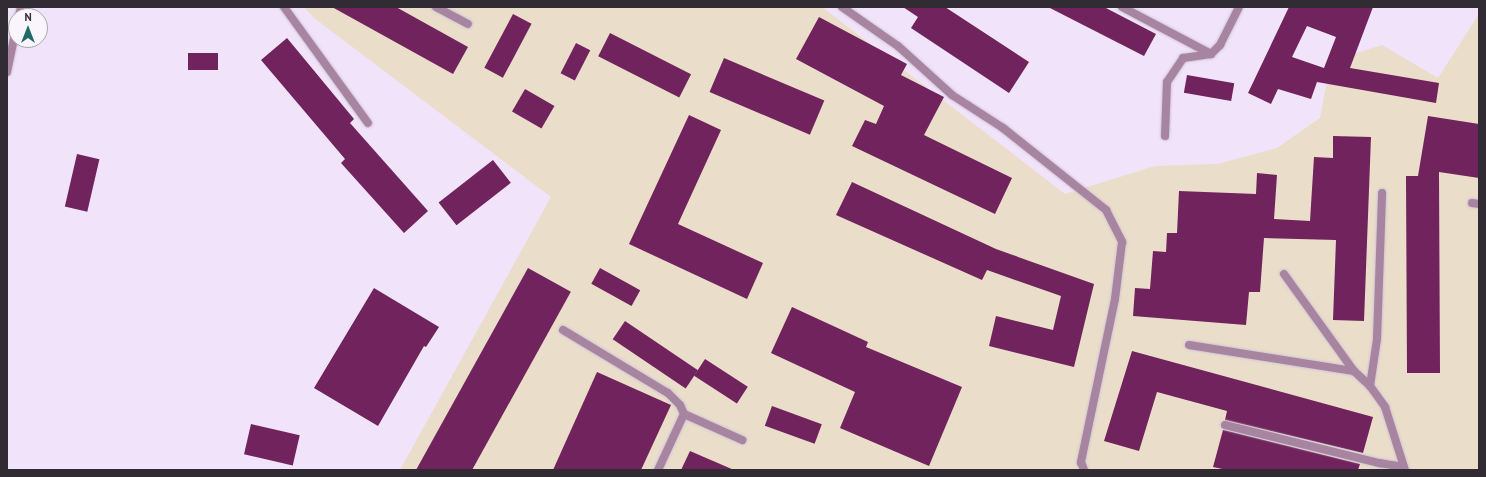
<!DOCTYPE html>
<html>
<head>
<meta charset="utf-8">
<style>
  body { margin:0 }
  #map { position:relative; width:1486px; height:477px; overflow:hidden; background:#f1e3f9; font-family:"PT Sans",sans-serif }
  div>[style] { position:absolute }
  .industrial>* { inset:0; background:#eaddca }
  .building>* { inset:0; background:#70235c; transform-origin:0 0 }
  .roads { filter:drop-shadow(0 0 1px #cec2d6) drop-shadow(0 0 1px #cec2d6) }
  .service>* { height:8px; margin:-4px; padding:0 4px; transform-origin:4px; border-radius:4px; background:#a7849f }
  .minor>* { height:8px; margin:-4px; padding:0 4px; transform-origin:4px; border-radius:4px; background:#a7849f }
  .tertiary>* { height:8px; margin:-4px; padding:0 4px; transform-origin:4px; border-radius:4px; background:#a7849f }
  span { translate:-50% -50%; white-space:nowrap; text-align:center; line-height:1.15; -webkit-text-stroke:4px #faf4fd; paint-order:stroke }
  .frame { position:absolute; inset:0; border:8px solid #312b34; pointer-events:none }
  .north { position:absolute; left:8px; top:8px; width:40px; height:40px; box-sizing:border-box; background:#faf4fd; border:1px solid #aaa4ad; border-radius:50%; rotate:0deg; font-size:11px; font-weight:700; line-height:16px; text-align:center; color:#312b34 }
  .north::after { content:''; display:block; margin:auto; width:14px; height:18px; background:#1f6a66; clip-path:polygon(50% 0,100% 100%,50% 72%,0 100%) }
</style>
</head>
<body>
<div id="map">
  <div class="industrial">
    <i style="clip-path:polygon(304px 7px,822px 7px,1065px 194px,1155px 166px,1218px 164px,1277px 148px,1320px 118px,1331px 61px,1382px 45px,1438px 78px,1479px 14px,1479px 470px,400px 470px,551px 197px,314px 18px)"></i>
  </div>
  <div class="building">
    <i style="clip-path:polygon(332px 7px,396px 7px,468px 47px,453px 74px)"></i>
    <i style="clip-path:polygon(903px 7px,945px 7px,1029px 62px,1009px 93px,911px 28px,918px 17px)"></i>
    <i style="clip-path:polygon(1048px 7px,1104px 7px,1156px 34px,1144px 56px)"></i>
    <i style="clip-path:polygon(evenodd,1289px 7px,1373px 7px,1350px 68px,1439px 83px,1436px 103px,1317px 82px,1311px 99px,1278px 89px,1271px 104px,1248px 93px,1289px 7px,1307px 26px,1336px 37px,1324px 68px,1292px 57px,1307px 26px)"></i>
    <i style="left:513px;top:14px;width:21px;height:61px;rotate:28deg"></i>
    <i style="clip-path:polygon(819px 17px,907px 64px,901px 75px,944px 97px,924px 135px,1012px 178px,995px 214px,852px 146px,865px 120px,876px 124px,884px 106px,796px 59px)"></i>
    <i style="left:610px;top:33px;width:91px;height:26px;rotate:27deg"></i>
    <i style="clip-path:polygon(287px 38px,354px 119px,350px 123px,428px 211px,404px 233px,341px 163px,345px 159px,261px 60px)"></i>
    <i style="left:576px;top:43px;width:16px;height:34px;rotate:27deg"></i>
    <i style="left:188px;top:53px;width:30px;height:17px"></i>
    <i style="left:724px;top:58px;width:109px;height:37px;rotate:23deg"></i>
    <i style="left:1187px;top:75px;width:48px;height:18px;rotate:10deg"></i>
    <i style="left:525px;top:89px;width:34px;height:26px;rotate:30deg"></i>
    <i style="clip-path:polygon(689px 115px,721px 130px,678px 224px,763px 263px,747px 299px,629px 244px)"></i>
    <i style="clip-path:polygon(1428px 116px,1479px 124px,1479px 178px,1439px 172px,1440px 373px,1407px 373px,1406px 176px,1418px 176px)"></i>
    <i style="clip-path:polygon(1333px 136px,1371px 137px,1364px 321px,1333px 320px,1336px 240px,1264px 238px,1260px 292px,1249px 292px,1246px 325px,1133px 316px,1135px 288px,1150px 289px,1153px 251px,1166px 252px,1167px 233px,1177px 233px,1179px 191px,1256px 194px,1257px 173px,1277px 175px,1274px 219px,1310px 221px,1314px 157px,1333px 158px)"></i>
    <i style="left:77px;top:154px;width:23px;height:54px;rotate:13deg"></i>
    <i style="left:493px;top:160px;width:29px;height:69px;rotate:52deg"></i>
    <i style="clip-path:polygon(852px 182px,996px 249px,1094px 284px,1074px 367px,989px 346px,996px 316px,1053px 330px,1061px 296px,987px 270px,982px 280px,836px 215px)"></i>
    <i style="left:528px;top:268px;width:49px;height:233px;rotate:29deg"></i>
    <i style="left:600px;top:268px;width:46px;height:18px;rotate:29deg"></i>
    <i style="clip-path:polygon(374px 288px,439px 327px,426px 347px,424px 346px,378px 426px,314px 388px)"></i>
    <i style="clip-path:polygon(792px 307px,868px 342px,866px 347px,962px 387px,929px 466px,840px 428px,855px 392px,771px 353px)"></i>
    <i style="left:625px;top:321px;width:88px;height:22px;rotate:34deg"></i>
    <i style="clip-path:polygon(1132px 351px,1373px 417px,1363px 453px,1225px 420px,1227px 411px,1157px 392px,1139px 451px,1104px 441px)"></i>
    <i style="left:705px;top:359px;width:51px;height:20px;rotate:33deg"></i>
    <i style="clip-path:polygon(597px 372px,671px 405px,641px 470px,553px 470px)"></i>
    <i style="left:772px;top:406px;width:53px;height:21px;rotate:20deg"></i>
    <i style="left:251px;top:424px;width:50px;height:31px;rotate:13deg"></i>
    <i style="clip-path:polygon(1223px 430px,1224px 430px,1360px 464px,1358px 470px,1227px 470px,1213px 467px)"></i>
    <i style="clip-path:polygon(690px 451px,734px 470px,681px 470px)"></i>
  </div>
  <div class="roads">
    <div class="service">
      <i style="left:284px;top:7px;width:143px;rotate:54.1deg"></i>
      <i style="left:436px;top:7px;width:36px;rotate:28deg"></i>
      <i style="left:1122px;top:7px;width:101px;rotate:27.8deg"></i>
      <i style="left:1165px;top:136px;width:54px;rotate:-87.9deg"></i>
      <i style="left:1167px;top:82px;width:29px;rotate:-56deg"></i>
      <i style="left:1183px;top:58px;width:28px;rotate:-8deg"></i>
      <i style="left:1211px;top:54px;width:13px;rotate:-45deg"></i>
      <i style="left:1220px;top:45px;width:42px;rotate:-63.4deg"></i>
      <i style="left:1472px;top:203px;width:7px;rotate:8deg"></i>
      <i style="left:1284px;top:274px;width:120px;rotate:54.2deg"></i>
      <i style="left:1189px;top:345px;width:167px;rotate:9deg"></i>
      <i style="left:1354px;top:371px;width:22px;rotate:43deg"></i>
      <i style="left:1370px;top:386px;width:26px;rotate:54deg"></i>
      <i style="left:1385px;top:407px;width:66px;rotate:72.4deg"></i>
      <i style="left:1370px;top:386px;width:48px;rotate:-81.5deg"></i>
      <i style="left:1377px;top:339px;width:146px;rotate:-88deg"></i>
      <i style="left:1225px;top:425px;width:159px;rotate:13.9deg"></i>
      <i style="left:1379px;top:463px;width:25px;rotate:9deg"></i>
    </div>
    <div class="minor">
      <i style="left:842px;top:7px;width:68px;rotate:34.9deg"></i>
      <i style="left:898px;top:46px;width:73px;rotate:42.2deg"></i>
      <i style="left:952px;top:95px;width:61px;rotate:32.9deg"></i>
      <i style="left:1003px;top:128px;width:132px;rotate:38.5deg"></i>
      <i style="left:1106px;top:210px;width:36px;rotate:63deg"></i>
      <i style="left:1122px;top:242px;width:57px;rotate:97deg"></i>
      <i style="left:1115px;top:299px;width:167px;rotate:101.8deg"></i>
      <i style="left:1081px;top:462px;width:9px;rotate:69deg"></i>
      <i style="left:563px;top:330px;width:122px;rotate:31deg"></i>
      <i style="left:668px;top:393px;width:17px;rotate:45deg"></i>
      <i style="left:680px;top:405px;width:10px;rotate:66deg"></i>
      <i style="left:684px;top:414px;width:62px;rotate:114.9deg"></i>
      <i style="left:684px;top:414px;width:64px;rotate:24.1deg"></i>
    </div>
    <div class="tertiary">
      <i style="left:19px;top:16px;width:9px;rotate:-77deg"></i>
      <i style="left:7px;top:72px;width:44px;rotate:-78.2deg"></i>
    </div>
  </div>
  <div class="frame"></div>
  <div class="north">N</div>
</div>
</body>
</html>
